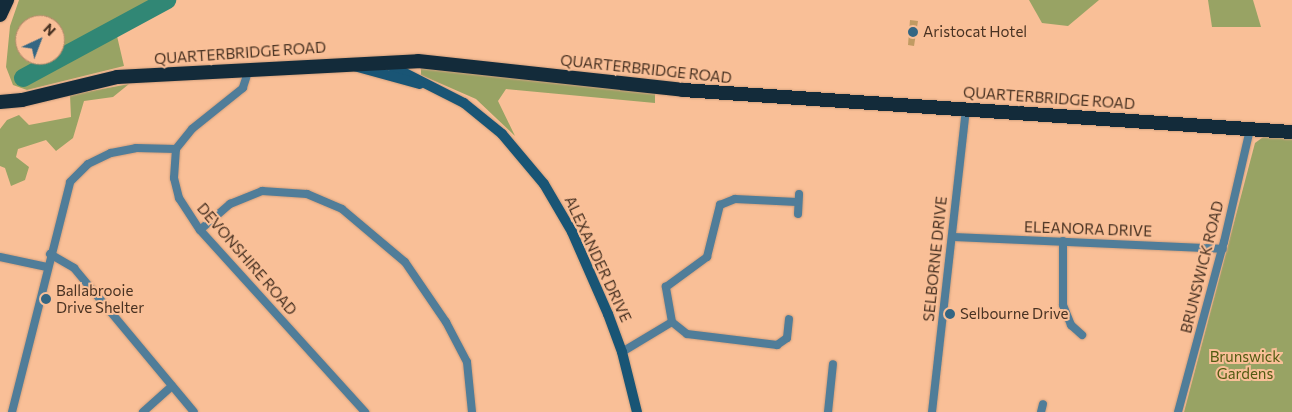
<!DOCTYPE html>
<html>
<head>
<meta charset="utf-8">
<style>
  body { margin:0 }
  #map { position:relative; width:1292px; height:412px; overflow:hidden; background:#f9bf97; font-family:Commissioner,sans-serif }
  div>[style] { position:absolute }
  .green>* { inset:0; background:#98a364 }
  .river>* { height:18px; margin:-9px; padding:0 9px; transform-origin:9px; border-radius:9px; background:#318775 }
  .building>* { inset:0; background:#c19b63 }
  .roads { filter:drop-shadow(0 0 1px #d2a07d) drop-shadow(0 0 1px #d2a07d) }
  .minor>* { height:8px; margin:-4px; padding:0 4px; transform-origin:4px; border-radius:4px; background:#507d99 }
  .secondary>* { height:10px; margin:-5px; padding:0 5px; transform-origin:5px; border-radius:5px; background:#195575 }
  .trunk>* { height:14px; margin:-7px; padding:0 7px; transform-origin:7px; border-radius:7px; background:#132b3a }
  .dots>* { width:14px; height:14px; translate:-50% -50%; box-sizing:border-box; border:2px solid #f9bf97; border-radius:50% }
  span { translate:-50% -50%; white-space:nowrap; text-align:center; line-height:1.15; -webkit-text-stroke:4px #f9bf97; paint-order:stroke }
  .poi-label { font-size:15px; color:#493222 }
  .left { translate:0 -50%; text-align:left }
  .street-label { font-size:15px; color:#493222 }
  .park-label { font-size:15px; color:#525b12 }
  .north { position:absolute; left:15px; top:15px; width:50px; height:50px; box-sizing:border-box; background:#f9bf97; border:1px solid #b38768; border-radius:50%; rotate:43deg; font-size:14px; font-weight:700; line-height:20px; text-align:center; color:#493222 }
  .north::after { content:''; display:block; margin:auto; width:18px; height:22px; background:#346683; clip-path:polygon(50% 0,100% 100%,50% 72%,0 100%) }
</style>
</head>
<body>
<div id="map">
  <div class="green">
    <i style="clip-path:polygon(evenodd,19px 0,172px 0,131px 15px,117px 36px,124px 66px,27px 90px,13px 85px,6px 67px,10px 26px,19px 0,25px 25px,55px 25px,55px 55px,25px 55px,25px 25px)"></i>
    <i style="clip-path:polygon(1029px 0,1099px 0,1068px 26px,1042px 23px)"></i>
    <i style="clip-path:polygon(1208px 0,1253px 0,1261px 27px,1212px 27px)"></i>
    <i style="clip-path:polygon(421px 68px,655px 93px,655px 103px,506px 89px,498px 101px,515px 136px,476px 99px,421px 75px)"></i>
    <i style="clip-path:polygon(129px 84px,113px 97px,84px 101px,73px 138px,56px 151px,46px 140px,18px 149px,16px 157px,29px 167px,25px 180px,11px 186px,5px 168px,0 166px,0 129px,7px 120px,19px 115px,29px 125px,71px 117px,70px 95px)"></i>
    <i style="clip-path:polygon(1266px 135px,1292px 138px,1292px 412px,1184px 412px,1255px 143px)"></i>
  </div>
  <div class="river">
    <i style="left:23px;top:78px;width:164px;rotate:-28.4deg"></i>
  </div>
  <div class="building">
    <i style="clip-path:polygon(910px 20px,918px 21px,914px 46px,908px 45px)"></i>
  </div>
  <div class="roads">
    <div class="minor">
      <i style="left:249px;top:69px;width:20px;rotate:108deg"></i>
      <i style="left:243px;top:88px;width:65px;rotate:141.2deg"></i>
      <i style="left:192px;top:129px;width:26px;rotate:129deg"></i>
      <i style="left:176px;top:149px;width:29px;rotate:94deg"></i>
      <i style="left:174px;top:178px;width:21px;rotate:76deg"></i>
      <i style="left:179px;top:198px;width:38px;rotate:57deg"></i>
      <i style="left:200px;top:230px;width:246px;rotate:47.8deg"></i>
      <i style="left:798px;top:214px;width:20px;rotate:-87deg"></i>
      <i style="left:200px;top:230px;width:40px;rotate:-41deg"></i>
      <i style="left:230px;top:204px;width:35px;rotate:-22deg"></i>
      <i style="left:262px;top:191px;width:45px;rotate:3.8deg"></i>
      <i style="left:307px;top:194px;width:38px;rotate:23deg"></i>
      <i style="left:342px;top:209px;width:82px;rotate:40.1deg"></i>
      <i style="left:405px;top:262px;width:73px;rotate:55.7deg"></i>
      <i style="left:446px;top:322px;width:45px;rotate:62.3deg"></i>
      <i style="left:467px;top:362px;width:50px;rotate:84.3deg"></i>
      <i style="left:952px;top:237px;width:271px;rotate:2.5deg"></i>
      <i style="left:1063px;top:241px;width:64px;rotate:90deg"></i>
      <i style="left:1063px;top:305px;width:22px;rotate:68deg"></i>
      <i style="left:1071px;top:325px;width:15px;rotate:42deg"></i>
      <i style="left:50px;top:254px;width:28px;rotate:30deg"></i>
      <i style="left:74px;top:268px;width:187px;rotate:50.2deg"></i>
      <i style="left:0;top:257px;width:48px;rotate:12deg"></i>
      <i style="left:672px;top:322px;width:19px;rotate:39deg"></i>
      <i style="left:687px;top:334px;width:91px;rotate:7deg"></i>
      <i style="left:777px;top:345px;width:12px;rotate:-35deg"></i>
      <i style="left:787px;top:338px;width:19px;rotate:-84deg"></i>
      <i style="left:622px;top:352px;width:58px;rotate:-31deg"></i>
      <i style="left:672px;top:322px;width:36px;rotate:-100deg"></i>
      <i style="left:666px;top:287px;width:51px;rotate:-36.2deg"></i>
      <i style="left:707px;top:257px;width:54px;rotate:-76deg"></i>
      <i style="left:720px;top:205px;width:16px;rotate:-22deg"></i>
      <i style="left:735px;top:199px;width:62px;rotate:2.8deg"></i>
      <i style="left:12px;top:412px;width:237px;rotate:-75.8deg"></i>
      <i style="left:70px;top:182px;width:25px;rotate:-45deg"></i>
      <i style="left:88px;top:164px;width:25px;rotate:-26deg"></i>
      <i style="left:111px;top:153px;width:25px;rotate:-11deg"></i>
      <i style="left:136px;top:148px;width:40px;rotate:1.4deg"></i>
      <i style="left:143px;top:412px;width:39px;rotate:-42deg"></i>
      <i style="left:828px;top:412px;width:48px;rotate:-84.1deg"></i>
      <i style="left:932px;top:412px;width:305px;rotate:-83.6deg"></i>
      <i style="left:1041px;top:412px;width:8px;rotate:-76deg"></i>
      <i style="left:1178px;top:412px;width:176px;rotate:-74.9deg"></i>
      <i style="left:1224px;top:242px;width:116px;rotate:-77deg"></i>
    </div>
    <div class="secondary">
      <i style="left:387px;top:64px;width:86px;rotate:26.9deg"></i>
      <i style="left:464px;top:103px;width:49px;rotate:39.2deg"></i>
      <i style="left:502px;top:134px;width:65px;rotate:50deg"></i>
      <i style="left:544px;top:184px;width:56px;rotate:59.7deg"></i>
      <i style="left:572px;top:232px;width:90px;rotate:66.3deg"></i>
      <i style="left:608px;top:314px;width:40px;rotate:69.8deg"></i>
      <i style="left:622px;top:352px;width:62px;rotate:76deg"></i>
      <i style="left:354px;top:66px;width:68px;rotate:15.3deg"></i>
    </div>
    <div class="trunk">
      <i style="left:0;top:15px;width:17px;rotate:-65deg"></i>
      <i style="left:0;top:102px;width:22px;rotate:-5deg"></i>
      <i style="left:22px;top:100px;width:98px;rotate:-13.6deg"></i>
      <i style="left:117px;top:77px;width:301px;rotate:-3deg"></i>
      <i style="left:418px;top:61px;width:267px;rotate:6.2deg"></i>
      <i style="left:683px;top:90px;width:610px;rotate:3.95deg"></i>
    </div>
  </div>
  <div class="dots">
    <i style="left:913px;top:32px;background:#346683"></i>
    <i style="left:46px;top:299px;background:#346683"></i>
    <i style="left:950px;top:314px;background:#346683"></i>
  </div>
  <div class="poi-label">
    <span class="left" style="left:923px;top:32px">Aristocat Hotel</span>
    <span class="left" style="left:56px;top:299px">Ballabrooie<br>Drive Shelter</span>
    <span class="left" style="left:960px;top:314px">Selbourne Drive</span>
  </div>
  <div class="street-label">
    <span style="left:240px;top:53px;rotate:-4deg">QUARTERBRIDGE ROAD</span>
    <span style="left:646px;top:69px;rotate:6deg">QUARTERBRIDGE ROAD</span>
    <span style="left:1049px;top:98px;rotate:4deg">QUARTERBRIDGE ROAD</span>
    <span style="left:1088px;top:229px;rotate:2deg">ELEANORA DRIVE</span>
    <span style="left:247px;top:259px;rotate:49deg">DEVONSHIRE ROAD</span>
    <span style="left:598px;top:259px;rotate:65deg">ALEXANDER DRIVE</span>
    <span style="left:935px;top:259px;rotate:-84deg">SELBORNE DRIVE</span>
    <span style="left:1202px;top:267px;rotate:-76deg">BRUNSWICK ROAD</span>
  </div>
  <div class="park-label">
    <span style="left:1245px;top:365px">Brunswick<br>Gardens</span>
  </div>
  <div class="north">N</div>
</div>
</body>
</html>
